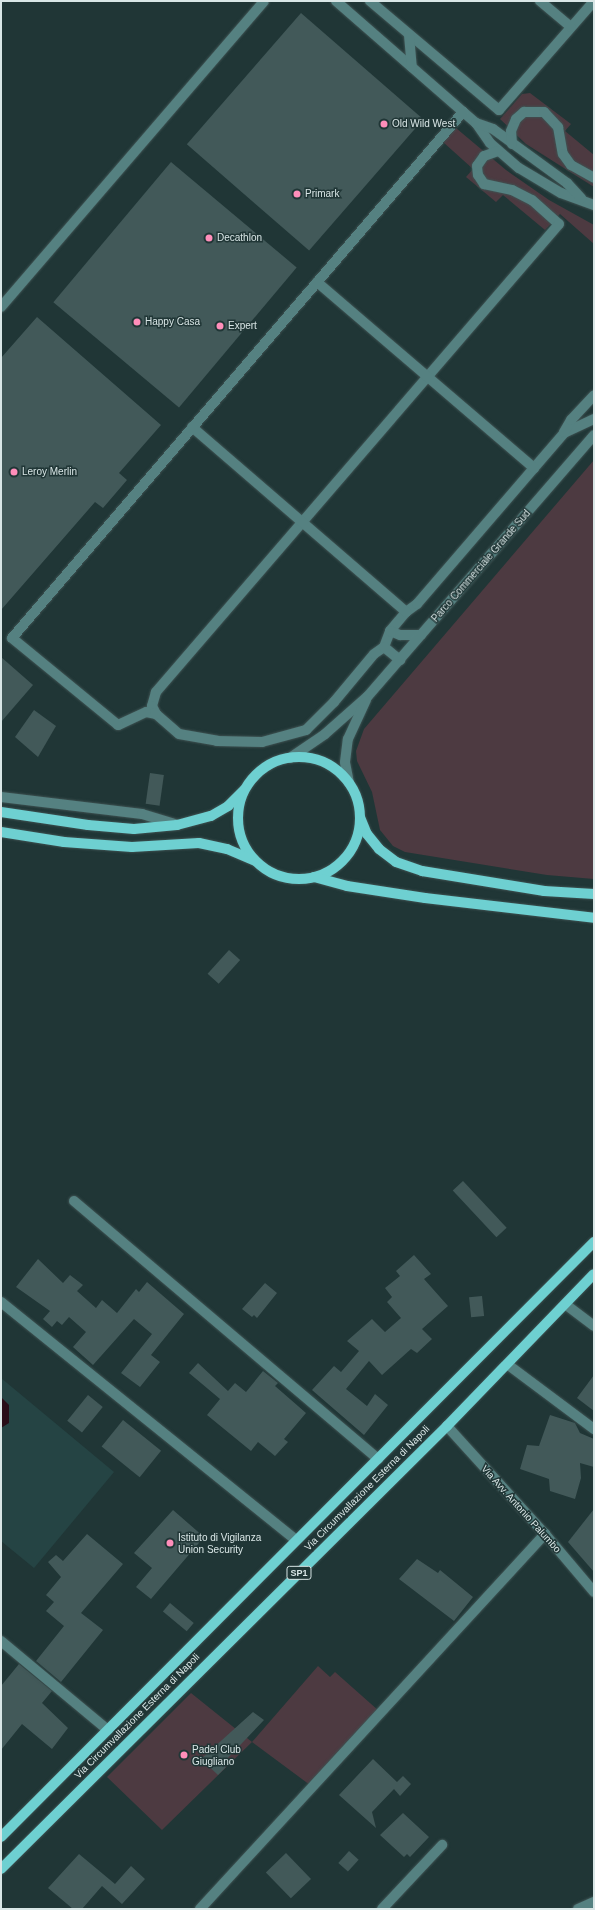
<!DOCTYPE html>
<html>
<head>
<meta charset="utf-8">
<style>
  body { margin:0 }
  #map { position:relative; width:595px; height:1910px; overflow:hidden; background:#203636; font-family:Helvetica,sans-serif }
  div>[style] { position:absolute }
  .built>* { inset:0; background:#254444 }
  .green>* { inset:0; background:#4d3a41 }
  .water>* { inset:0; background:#280d18 }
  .building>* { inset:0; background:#425959; transform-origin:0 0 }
  .roads { filter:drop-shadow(0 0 1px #3e5252) drop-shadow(0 0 1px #3e5252) }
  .minor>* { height:10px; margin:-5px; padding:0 5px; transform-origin:5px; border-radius:5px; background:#558181 }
  .major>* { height:10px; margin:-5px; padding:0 5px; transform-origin:5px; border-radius:5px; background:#6ed0d1 }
  .major>.ring { margin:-5px; padding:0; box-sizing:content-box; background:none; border:10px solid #6ed0d1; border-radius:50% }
  .dots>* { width:11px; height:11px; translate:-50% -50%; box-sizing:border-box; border:2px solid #203636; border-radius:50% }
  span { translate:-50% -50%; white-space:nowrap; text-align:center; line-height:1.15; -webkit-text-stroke:3px #203636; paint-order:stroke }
  .shield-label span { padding:1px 3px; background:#203636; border:1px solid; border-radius:3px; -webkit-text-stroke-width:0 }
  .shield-label { font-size:9px; color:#d9e6e6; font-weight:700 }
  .poi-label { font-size:10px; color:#d9e6e6 }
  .left { translate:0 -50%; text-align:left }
  .street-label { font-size:10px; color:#d9e6e6 }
  .frame { position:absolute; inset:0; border:2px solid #d9e6e6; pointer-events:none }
</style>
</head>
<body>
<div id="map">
  <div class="built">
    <i style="clip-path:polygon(1px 1378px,114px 1472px,34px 1568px,1px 1541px)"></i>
  </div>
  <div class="green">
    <i style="clip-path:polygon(530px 93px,571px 124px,565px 131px,594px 155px,594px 187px,526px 144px,500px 119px,522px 94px)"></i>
    <i style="clip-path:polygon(456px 128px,506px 170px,549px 200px,594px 225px,594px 244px,560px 214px,545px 230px,503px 195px,496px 202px,466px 177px,473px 169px,443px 142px)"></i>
    <i style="clip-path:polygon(594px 460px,594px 879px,547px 875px,405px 852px,393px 846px,380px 830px,372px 792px,357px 761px,356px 751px,364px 729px)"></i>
    <i style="clip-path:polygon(318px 1666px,330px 1677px,335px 1672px,379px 1711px,310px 1785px,252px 1742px,162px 1830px,107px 1777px,191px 1693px,252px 1742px)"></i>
  </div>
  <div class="water">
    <i style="clip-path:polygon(1px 1397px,9px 1405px,9px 1423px,1px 1428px)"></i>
  </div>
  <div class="building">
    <i style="left:301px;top:13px;width:162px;height:174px;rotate:41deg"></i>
    <i style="left:171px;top:162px;width:164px;height:183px;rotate:40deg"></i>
    <i style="clip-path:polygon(37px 317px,161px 425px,119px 473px,127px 480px,103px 508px,95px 502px,1px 610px,1px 358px)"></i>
    <i style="clip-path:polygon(1px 657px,33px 685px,1px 722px)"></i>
    <i style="clip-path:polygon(34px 710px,56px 726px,38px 757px,15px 737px)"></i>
    <i style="left:150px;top:773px;width:14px;height:31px;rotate:8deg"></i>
    <i style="left:229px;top:950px;width:15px;height:32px;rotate:42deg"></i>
    <i style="left:463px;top:1181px;width:64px;height:14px;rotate:47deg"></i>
    <i style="clip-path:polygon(414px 1255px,431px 1274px,424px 1279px,448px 1306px,422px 1329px,432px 1339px,417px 1353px,411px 1349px,382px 1375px,369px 1361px,346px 1389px,367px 1406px,375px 1394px,388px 1405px,364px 1435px,312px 1390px,334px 1366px,341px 1372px,359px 1351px,347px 1341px,372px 1319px,385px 1332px,401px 1318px,387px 1302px,392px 1297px,385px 1288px,400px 1276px,396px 1271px)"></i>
    <i style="clip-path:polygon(38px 1259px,63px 1283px,70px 1275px,83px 1285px,77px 1291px,96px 1308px,102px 1300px,117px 1313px,136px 1289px,139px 1292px,147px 1282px,184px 1314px,151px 1355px,160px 1362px,140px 1387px,121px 1373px,152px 1334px,134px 1319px,93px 1365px,73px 1347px,86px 1332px,69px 1317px,62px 1325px,57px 1321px,52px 1327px,43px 1319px,50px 1311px,16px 1287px)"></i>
    <i style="clip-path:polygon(265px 1283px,277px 1293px,257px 1318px,254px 1315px,252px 1317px,242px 1309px)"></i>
    <i style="left:482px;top:1296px;width:20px;height:13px;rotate:84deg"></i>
    <i style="clip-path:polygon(198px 1363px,228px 1391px,235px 1383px,246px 1392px,263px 1371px,278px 1383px,275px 1386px,306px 1413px,284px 1439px,288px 1442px,275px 1456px,258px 1442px,251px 1451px,207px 1415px,220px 1399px,189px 1373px)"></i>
    <i style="clip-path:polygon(594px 1375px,594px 1411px,577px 1398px)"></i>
    <i style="left:88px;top:1395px;width:19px;height:33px;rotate:39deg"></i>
    <i style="clip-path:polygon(550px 1415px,575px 1423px,580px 1433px,594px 1439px,594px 1467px,580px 1463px,581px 1478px,575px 1499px,550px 1491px,549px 1479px,520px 1469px,527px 1445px,539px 1446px)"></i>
    <i style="left:123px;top:1420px;width:49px;height:34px;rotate:39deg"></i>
    <i style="clip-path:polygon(594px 1509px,594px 1572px,568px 1542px)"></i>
    <i style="clip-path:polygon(173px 1510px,204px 1537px,151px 1599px,136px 1587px,152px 1568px,134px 1553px)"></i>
    <i style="clip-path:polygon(87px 1534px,123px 1564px,81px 1613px,103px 1630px,61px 1682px,36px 1661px,64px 1626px,46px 1611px,54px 1602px,46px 1595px,61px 1577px,48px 1562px,56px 1555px,63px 1561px)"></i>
    <i style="clip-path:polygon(417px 1559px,438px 1573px,440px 1570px,473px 1597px,454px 1621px,399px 1579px)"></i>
    <i style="left:170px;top:1603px;width:31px;height:11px;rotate:40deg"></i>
    <i style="clip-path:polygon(19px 1664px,52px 1691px,42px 1703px,68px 1728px,52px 1749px,22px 1724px,1px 1750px,1px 1686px)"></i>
    <i style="clip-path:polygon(253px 1712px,264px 1720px,222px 1764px,226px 1767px,218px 1775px,201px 1759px)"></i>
    <i style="clip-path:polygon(373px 1759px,397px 1782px,403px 1776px,411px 1784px,400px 1796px,394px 1789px,372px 1812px,376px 1828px,339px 1795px)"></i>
    <i style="clip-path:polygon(403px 1813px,429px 1837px,410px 1857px,407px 1854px,404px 1857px,380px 1835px)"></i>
    <i style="left:349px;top:1851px;width:13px;height:16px;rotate:42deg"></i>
    <i style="left:286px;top:1853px;width:36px;height:28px;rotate:46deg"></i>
    <i style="clip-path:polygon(79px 1854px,115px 1884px,131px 1866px,145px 1879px,122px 1904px,102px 1886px,82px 1909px,73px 1909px,48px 1888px)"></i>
  </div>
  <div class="roads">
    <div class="minor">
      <i style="left:336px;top:1px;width:186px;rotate:41.1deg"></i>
      <i style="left:476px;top:123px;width:24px;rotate:55deg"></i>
      <i style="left:490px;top:143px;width:38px;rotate:41deg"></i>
      <i style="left:519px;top:168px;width:49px;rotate:30.8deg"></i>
      <i style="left:561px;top:193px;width:35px;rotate:20deg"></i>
      <i style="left:370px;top:1px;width:169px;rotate:40.2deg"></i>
      <i style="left:499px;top:110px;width:145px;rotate:-48.9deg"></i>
      <i style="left:540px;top:1px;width:40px;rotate:40deg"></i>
      <i style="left:409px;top:35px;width:32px;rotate:85deg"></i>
      <i style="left:476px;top:123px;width:18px;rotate:19deg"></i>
      <i style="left:493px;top:129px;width:92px;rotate:36.1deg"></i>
      <i style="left:567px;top:183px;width:21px;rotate:47deg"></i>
      <i style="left:512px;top:144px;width:13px;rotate:-94deg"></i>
      <i style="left:511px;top:131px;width:13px;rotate:-67deg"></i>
      <i style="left:516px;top:119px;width:11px;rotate:-41deg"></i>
      <i style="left:524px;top:112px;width:20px"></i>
      <i style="left:544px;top:112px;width:21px;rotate:47deg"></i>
      <i style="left:558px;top:127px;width:27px;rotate:80deg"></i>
      <i style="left:563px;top:154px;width:14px;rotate:54deg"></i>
      <i style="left:571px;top:165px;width:26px;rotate:29deg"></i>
      <i style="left:498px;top:151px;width:15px;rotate:160deg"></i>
      <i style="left:484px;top:156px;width:12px;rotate:125deg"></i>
      <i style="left:477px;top:166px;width:9px;rotate:84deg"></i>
      <i style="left:478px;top:175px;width:11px;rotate:56deg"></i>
      <i style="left:484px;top:184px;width:29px;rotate:12deg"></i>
      <i style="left:512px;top:190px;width:22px;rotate:27deg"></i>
      <i style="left:532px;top:200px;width:36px;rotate:42deg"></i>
      <i style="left:559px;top:224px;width:618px;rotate:130.73deg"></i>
      <i style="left:156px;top:692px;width:15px;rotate:106deg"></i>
      <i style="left:152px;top:706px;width:9px;rotate:63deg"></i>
      <i style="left:156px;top:714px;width:30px;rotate:41deg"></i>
      <i style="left:179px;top:734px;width:39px;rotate:10deg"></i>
      <i style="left:217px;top:741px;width:45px;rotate:1.3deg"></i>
      <i style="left:262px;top:742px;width:46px;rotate:-15.3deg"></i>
      <i style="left:306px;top:730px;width:40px;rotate:-45deg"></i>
      <i style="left:334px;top:702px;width:62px;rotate:-50.2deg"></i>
      <i style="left:374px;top:654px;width:12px;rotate:-35deg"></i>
      <i style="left:384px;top:647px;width:17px;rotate:-69deg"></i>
      <i style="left:390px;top:631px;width:25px;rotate:-50deg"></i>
      <i style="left:406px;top:612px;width:14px;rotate:-36deg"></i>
      <i style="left:417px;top:604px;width:225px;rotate:-49.3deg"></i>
      <i style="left:564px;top:433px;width:33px;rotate:-25deg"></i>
      <i style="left:317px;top:282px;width:286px;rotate:40.6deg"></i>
      <i style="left:1px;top:307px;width:403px;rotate:-49.3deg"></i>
      <i style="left:192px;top:427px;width:283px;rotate:40.8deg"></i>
      <i style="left:564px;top:432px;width:14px;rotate:-60deg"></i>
      <i style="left:571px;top:420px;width:34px;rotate:-47deg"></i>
      <i style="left:390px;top:631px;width:11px;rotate:22deg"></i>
      <i style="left:400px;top:635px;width:21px"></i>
      <i style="left:384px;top:647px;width:21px;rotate:39deg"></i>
      <i style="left:156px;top:714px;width:10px;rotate:-169deg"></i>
      <i style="left:146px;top:712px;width:31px;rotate:155deg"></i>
      <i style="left:118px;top:725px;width:137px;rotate:-140.6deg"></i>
      <i style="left:12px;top:638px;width:693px;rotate:-49.39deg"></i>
      <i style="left:290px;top:758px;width:42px;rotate:-34.4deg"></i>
      <i style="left:325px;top:734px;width:57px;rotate:-41.5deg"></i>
      <i style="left:368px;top:696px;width:345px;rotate:-49.1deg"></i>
      <i style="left:349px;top:783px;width:21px;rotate:-101deg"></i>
      <i style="left:345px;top:762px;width:23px;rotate:-83deg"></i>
      <i style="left:348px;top:739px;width:43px;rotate:-65.2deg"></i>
      <i style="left:1px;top:797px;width:142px;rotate:6.9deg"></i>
      <i style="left:142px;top:814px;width:37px;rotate:17deg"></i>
      <i style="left:74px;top:1201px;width:399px;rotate:40.3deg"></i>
      <i style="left:1px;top:1302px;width:379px;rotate:38.9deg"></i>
      <i style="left:565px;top:1304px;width:36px;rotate:37deg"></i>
      <i style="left:507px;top:1364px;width:109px;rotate:36.8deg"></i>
      <i style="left:447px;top:1426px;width:146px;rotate:47.8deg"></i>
      <i style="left:545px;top:1534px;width:76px;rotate:49.8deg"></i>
      <i style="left:1px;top:1641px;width:139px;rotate:39.8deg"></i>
      <i style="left:200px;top:1909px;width:510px;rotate:-47.39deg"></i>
      <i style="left:382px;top:1909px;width:88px;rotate:-46.8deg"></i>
      <i style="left:578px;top:1909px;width:17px;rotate:-24deg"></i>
    </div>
    <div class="major">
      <i class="ring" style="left:238px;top:757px;width:112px;height:112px"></i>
      <i style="left:1px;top:812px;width:88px;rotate:8.5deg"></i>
      <i style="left:88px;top:825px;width:46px;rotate:5deg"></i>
      <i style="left:134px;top:829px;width:43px;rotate:-5.3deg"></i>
      <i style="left:177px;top:825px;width:35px;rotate:-15deg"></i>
      <i style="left:211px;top:816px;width:20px;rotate:-30deg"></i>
      <i style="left:228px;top:806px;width:23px;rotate:-45deg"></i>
      <i style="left:360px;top:817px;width:18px;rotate:68deg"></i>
      <i style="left:367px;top:834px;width:19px;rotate:51deg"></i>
      <i style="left:379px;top:849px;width:21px;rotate:37deg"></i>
      <i style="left:396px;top:862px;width:28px;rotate:19deg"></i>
      <i style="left:422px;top:871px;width:124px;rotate:9.3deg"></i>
      <i style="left:544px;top:891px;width:50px;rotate:3.4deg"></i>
      <i style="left:1px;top:832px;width:64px;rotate:9deg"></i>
      <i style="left:64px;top:842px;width:68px;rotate:4.2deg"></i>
      <i style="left:132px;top:847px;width:67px;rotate:-3.4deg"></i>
      <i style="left:199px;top:843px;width:29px;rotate:12deg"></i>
      <i style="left:227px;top:849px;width:30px;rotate:23deg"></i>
      <i style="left:314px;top:877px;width:34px;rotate:15deg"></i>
      <i style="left:347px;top:886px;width:79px;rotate:8.7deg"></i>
      <i style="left:425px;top:898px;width:170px;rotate:6.7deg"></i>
      <i style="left:1px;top:1837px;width:840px;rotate:-45.1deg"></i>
      <i style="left:1px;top:1869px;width:629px;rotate:-44.81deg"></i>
      <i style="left:447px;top:1426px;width:211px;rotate:-46deg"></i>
    </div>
  </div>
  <div class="dots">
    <i style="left:384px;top:124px;background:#ff8eba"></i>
    <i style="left:297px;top:194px;background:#ff8eba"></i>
    <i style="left:209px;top:238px;background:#ff8eba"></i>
    <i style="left:137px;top:322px;background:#ff8eba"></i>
    <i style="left:220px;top:326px;background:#ff8eba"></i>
    <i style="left:14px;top:472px;background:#ff8eba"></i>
    <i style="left:170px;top:1543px;background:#ff8eba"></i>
    <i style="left:184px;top:1755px;background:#ff8eba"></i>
  </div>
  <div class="shield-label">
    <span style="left:299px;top:1573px">SP1</span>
  </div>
  <div class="poi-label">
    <span class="left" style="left:392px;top:124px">Old Wild West</span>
    <span class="left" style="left:305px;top:194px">Primark</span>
    <span class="left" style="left:217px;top:238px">Decathlon</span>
    <span class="left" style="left:145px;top:322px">Happy Casa</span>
    <span class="left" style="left:228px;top:326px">Expert</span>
    <span class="left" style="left:22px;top:472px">Leroy Merlin</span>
    <span class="left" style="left:178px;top:1543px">Istituto di Vigilanza<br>Union Security</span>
    <span class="left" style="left:192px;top:1755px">Padel Club<br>Giugliano</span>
  </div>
  <div class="street-label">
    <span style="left:481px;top:566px;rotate:-49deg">Parco Commerciale Grande Sud</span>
    <span style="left:367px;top:1488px;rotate:-45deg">Via Circumvallazione Esterna di Napoli</span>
    <span style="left:521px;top:1509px;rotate:48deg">Via Avv. Antonio Palumbo</span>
    <span style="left:137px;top:1716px;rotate:-45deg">Via Circumvallazione Esterna di Napoli</span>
  </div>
  <div class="frame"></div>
</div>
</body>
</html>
